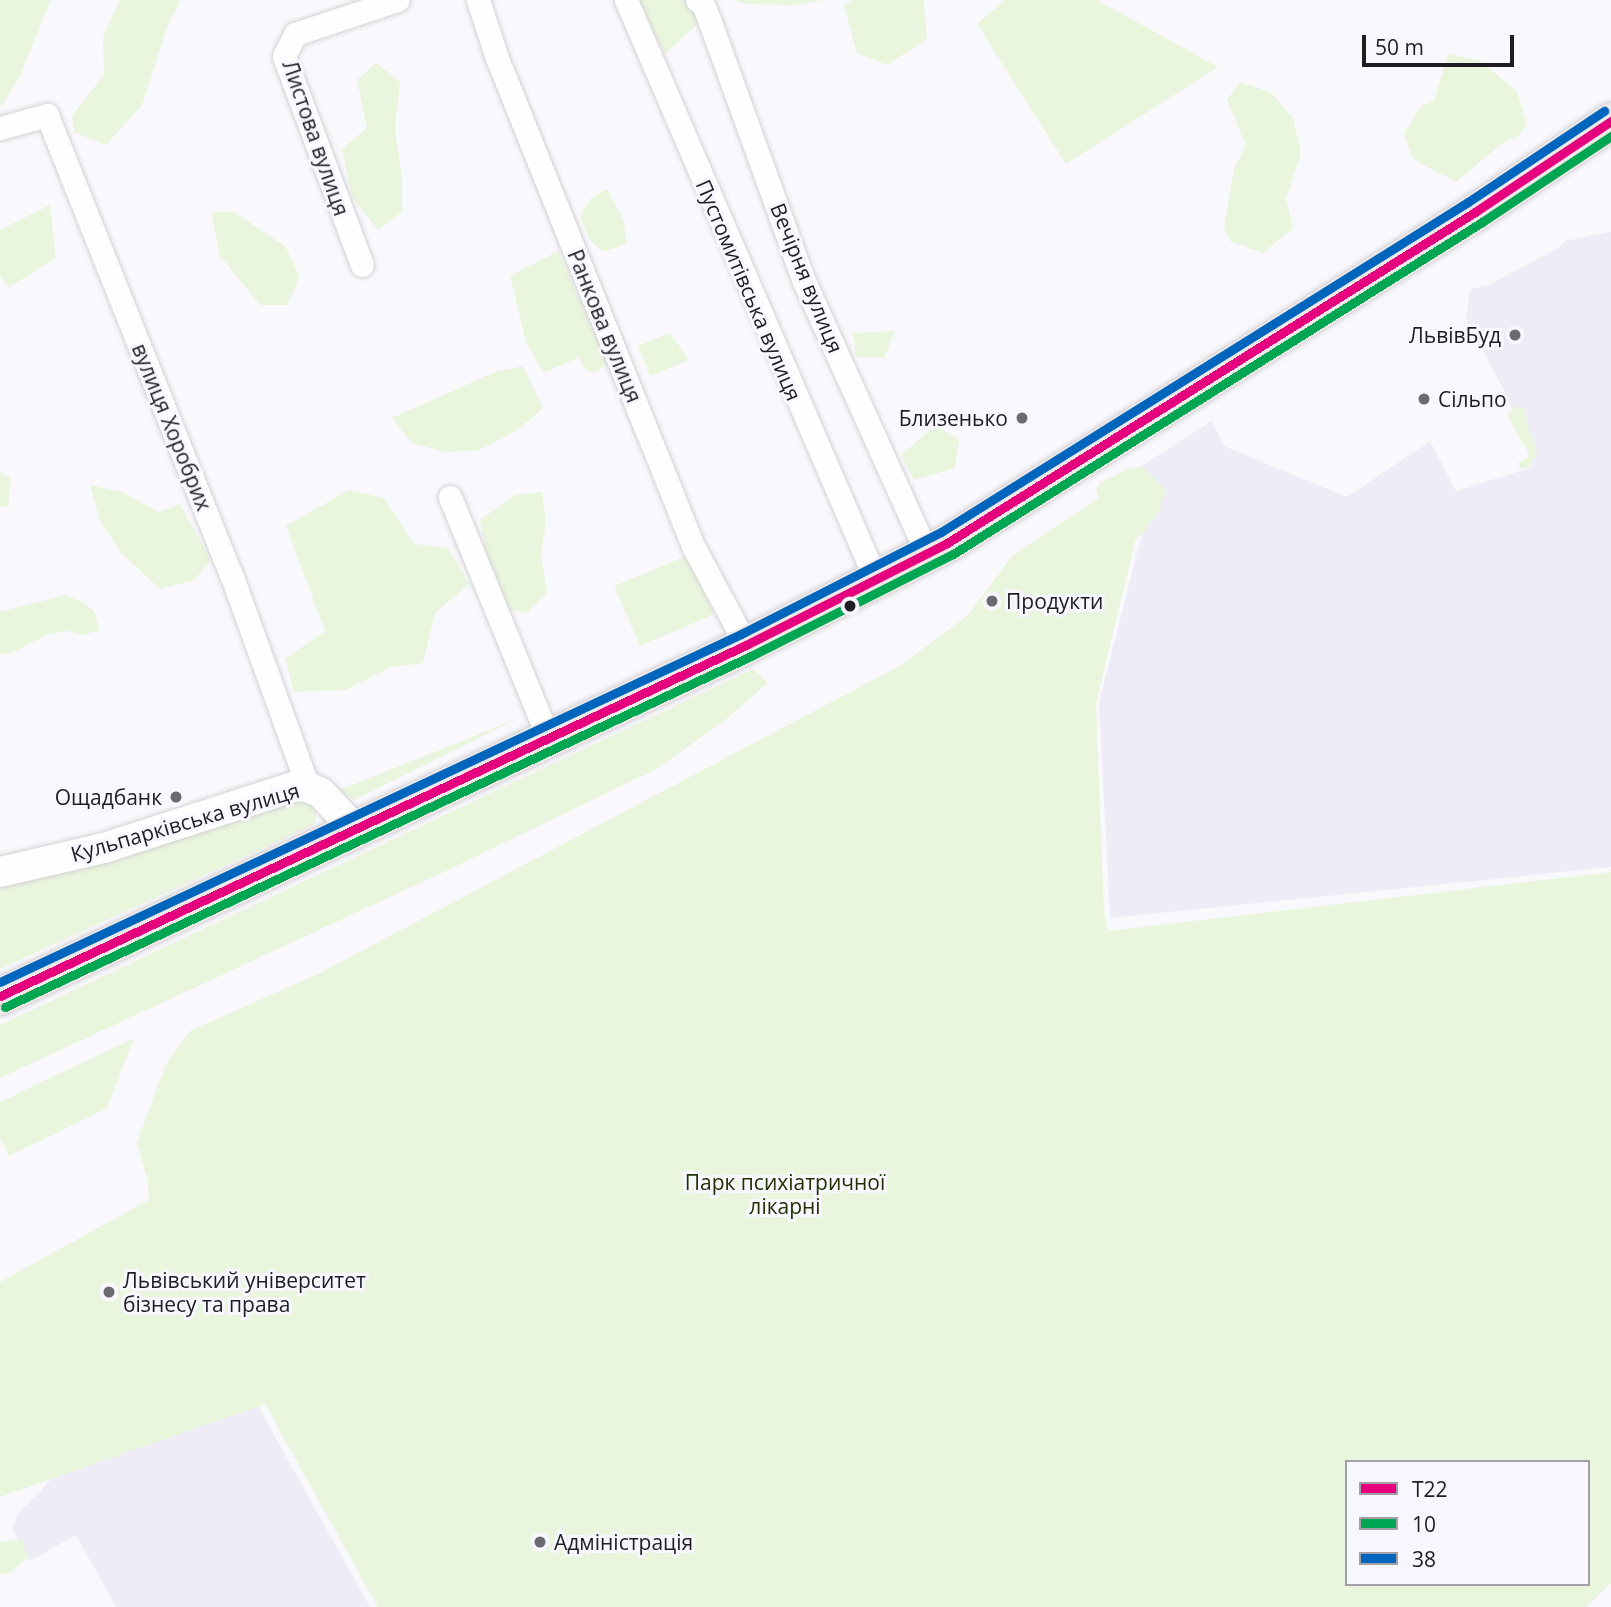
<!DOCTYPE html>
<html>
<head>
<meta charset="utf-8">
<style>
  body { margin:0 }
  #map { position:relative; width:1611px; height:1607px; overflow:hidden; background:#f9f8fc; font-family:"Open Sans",sans-serif }
  div>[style] { position:absolute }
  .built>* { inset:0; background:#eeecf6 }
  .green>* { inset:0; background:#eaf5dd; transform-origin:0 0 }
  .roads { filter:drop-shadow(0 0 2px #d3d2d5) drop-shadow(0 0 2px #d3d2d5) }
  .minor>* { height:23px; margin:-11.5px; padding:0 11.5px; transform-origin:11.5px; border-radius:11.5px; background:#fefeff }
  .tertiary>* { height:30px; margin:-15px; padding:0 15px; transform-origin:15px; border-radius:15px; background:#fefeff }
  .primary>* { height:37px; margin:-18.5px; padding:0 18.5px; transform-origin:18.5px; border-radius:18.5px; background:#eee8e7 }
  .bus-1>* { height:9px; margin:-4.5px; padding:0 4.5px; transform-origin:4.5px; border-radius:4.5px; background:#e5007d }
  .bus-2>* { height:9px; margin:-4.5px; padding:0 4.5px; transform-origin:4.5px; border-radius:4.5px; background:#00a651 }
  .bus-3>* { height:9px; margin:-4.5px; padding:0 4.5px; transform-origin:4.5px; border-radius:4.5px; background:#0065bd }
  .dots>* { width:19px; height:19px; translate:-50% -50%; box-sizing:border-box; border:4px solid #f8f6fe; border-radius:50% }
  span { translate:-50% -50%; white-space:nowrap; text-align:center; line-height:1.15; -webkit-text-stroke:6px #f8f6fe; paint-order:stroke }
  .street-label { font-size:21px; color:#1e1e21 }
  .poi-label { font-size:21px; color:#1e1e21 }
  .right { translate:-100% -50%; text-align:right }
  .left { translate:0 -50%; text-align:left }
  .park-label { font-size:21px; color:#203201 }
  .legend { position:absolute; left:1345px; top:1460px; width:245px; height:126px; box-sizing:border-box; background:#f8f6fe; border:2px solid #a1a0a6; margin:0; padding:9px 12px; list-style:none; font-size:21px; color:#1e1e21 }
  .legend li { display:flex; align-items:center; gap:14px; height:35px }
  .legend b { width:35px; border:2px solid #a1a0a6 }
  .scale { position:absolute; left:1362px; top:35px; width:152px; height:32px; box-sizing:border-box; border:4px solid #1e1e21; border-top:0; padding-left:9px; font-size:21px; line-height:24px; white-space:nowrap; color:#1e1e21; -webkit-text-stroke:5px #f8f6fe; paint-order:stroke }
</style>
</head>
<body>
<div id="map">
  <div class="built">
    <i style="clip-path:polygon(1611px 232px,1611px 867px,1110px 918px,1099px 703px,1149px 506px,1129px 474px,1212px 421px,1224px 446px,1347px 497px,1430px 441px,1456px 491px,1533px 467px,1506px 394px,1466px 319px,1470px 289px,1489px 285px,1558px 248px,1565px 241px)"></i>
    <i style="clip-path:polygon(238px 1370px,370px 1607px,116px 1607px,76px 1535px,30px 1561px,12px 1529px,17px 1515px,61px 1469px)"></i>
  </div>
  <div class="green">
    <i style="clip-path:polygon(0 0,51px 0,19px 78px,0 108px)"></i>
    <i style="clip-path:polygon(120px 0,181px 0,167px 27px,142px 105px,106px 145px,74px 132px,72px 116px,104px 75px,103px 37px)"></i>
    <i style="clip-path:polygon(638px 0,692px 0,701px 21px,665px 54px)"></i>
    <i style="clip-path:polygon(733px 0,822px 0,795px 5px,745px 4px)"></i>
    <i style="clip-path:polygon(851px 0,924px 0,927px 39px,887px 65px,857px 53px,844px 6px)"></i>
    <i style="clip-path:polygon(1005px 0,1097px 0,1218px 67px,1066px 164px,977px 24px)"></i>
    <i style="clip-path:polygon(1448px 54px,1479px 60px,1517px 91px,1527px 124px,1518px 136px,1500px 145px,1456px 182px,1413px 159px,1404px 133px,1421px 106px,1434px 101px)"></i>
    <i style="clip-path:polygon(376px 63px,400px 82px,395px 128px,402px 178px,402px 212px,378px 230px,352px 197px,342px 149px,367px 128px,357px 80px)"></i>
    <i style="clip-path:polygon(1240px 82px,1270px 92px,1293px 118px,1301px 154px,1286px 199px,1293px 228px,1263px 253px,1230px 241px,1224px 228px,1234px 169px,1246px 146px,1227px 100px)"></i>
    <i style="clip-path:polygon(607px 189px,623px 219px,627px 243px,604px 252px,589px 239px,580px 216px,591px 198px)"></i>
    <i style="clip-path:polygon(50px 205px,56px 258px,8px 288px,0 276px,0 230px)"></i>
    <i style="clip-path:polygon(211px 212px,234px 212px,285px 246px,300px 277px,287px 305px,260px 305px,220px 256px)"></i>
    <i style="clip-path:polygon(558px 251px,608px 365px,595px 372px,586px 371px,579px 357px,544px 373px,526px 342px,510px 276px)"></i>
    <i style="clip-path:polygon(895px 331px,884px 358px,856px 357px,853px 333px)"></i>
    <i style="clip-path:polygon(670px 333px,689px 360px,650px 376px,638px 346px)"></i>
    <i style="clip-path:polygon(523px 366px,543px 408px,519px 429px,477px 451px,445px 452px,412px 443px,392px 418px,495px 372px)"></i>
    <i style="clip-path:polygon(1515px 406px,1523px 409px,1537px 451px,1530px 467px,1521px 469px,1518px 463px,1530px 456px,1507px 415px)"></i>
    <i style="clip-path:polygon(935px 426px,959px 439px,955px 468px,914px 480px,901px 455px)"></i>
    <i style="clip-path:polygon(evenodd,1143px 467px,1166px 489px,1159px 511px,1142px 535px,1136px 538px,1096px 703px,1104px 911px,1108px 931px,1611px 872px,1611px 1583px,1586px 1607px,378px 1607px,265px 1404px,0 1497px,0 1282px,149px 1200px,148px 1182px,137px 1142px,166px 1064px,190px 1031px,318px 974px,901px 665px,968px 615px,1012px 556px,1099px 498px,1096px 490px,1100px 483px,1128px 469px,1143px 467px,1347px 1462px,1588px 1462px,1588px 1584px,1347px 1584px,1347px 1462px)"></i>
    <i style="clip-path:polygon(0 472px,11px 479px,8px 506px,0 508px)"></i>
    <i style="clip-path:polygon(90px 485px,122px 492px,159px 512px,180px 504px,211px 561px,194px 580px,160px 589px,121px 553px,100px 520px)"></i>
    <i style="clip-path:polygon(349px 490px,384px 498px,414px 544px,448px 548px,469px 584px,435px 613px,423px 663px,392px 667px,346px 690px,294px 692px,285px 659px,325px 631px,286px 526px)"></i>
    <i style="clip-path:polygon(542px 492px,546px 522px,541px 554px,547px 593px,527px 613px,509px 609px,486px 552px,480px 520px,515px 495px)"></i>
    <i style="left:688px;top:555px;width:65px;height:80px;rotate:67deg"></i>
    <i style="clip-path:polygon(65px 595px,81px 601px,95px 612px,99px 630px,83px 635px,67px 631px,49px 634px,8px 655px,0 653px,0 612px)"></i>
    <i style="clip-path:polygon(753px 669px,768px 683px,724px 721px,658px 768px,446px 871px,0 1078px,0 1025px)"></i>
    <i style="clip-path:polygon(519px 718px,354px 800px,337px 791px)"></i>
    <i style="clip-path:polygon(291px 800px,314px 807px,317px 818px,313px 825px,0 969px,0 883px)"></i>
    <i style="clip-path:polygon(134px 1038px,107px 1108px,9px 1156px,0 1138px,0 1102px)"></i>
    <i style="clip-path:polygon(22px 1539px,28px 1557px,10px 1573px,0 1575px,0 1542px)"></i>
  </div>
  <div class="roads">
    <div class="minor">
      <i style="left:478px;top:0;width:61px;rotate:71.9deg"></i>
      <i style="left:497px;top:58px;width:526px;rotate:68.12deg"></i>
      <i style="left:693px;top:546px;width:112px;rotate:61.8deg"></i>
      <i style="left:626px;top:0;width:629px;rotate:66.69deg"></i>
      <i style="left:697px;top:0;width:7px;rotate:34deg"></i>
      <i style="left:703px;top:4px;width:19px;rotate:69deg"></i>
      <i style="left:710px;top:22px;width:276px;rotate:70.1deg"></i>
      <i style="left:804px;top:281px;width:299px;rotate:65.7deg"></i>
      <i style="left:0;top:128px;width:49px;rotate:-15.5deg"></i>
      <i style="left:47px;top:115px;width:495px;rotate:68.2deg"></i>
      <i style="left:231px;top:574px;width:226px;rotate:70.1deg"></i>
      <i style="left:362px;top:265px;width:223px;rotate:-110.5deg"></i>
      <i style="left:284px;top:56px;width:25px;rotate:-63deg"></i>
      <i style="left:295px;top:34px;width:108px;rotate:-18.3deg"></i>
      <i style="left:450px;top:497px;width:261px;rotate:67.8deg"></i>
    </div>
    <div class="tertiary">
      <i style="left:0;top:872px;width:107px;rotate:-13deg"></i>
      <i style="left:104px;top:848px;width:202px;rotate:-17.9deg"></i>
      <i style="left:296px;top:786px;width:12px;rotate:5deg"></i>
      <i style="left:308px;top:787px;width:14px;rotate:25deg"></i>
      <i style="left:321px;top:793px;width:48px;rotate:46.7deg"></i>
    </div>
    <div class="primary">
      <i style="left:0;top:996px;width:824px;rotate:-25.2deg"></i>
      <i style="left:746px;top:645px;width:225px;rotate:-26.9deg"></i>
      <i style="left:947px;top:543px;width:623px;rotate:-32.08deg"></i>
      <i style="left:1475px;top:212px;width:164px;rotate:-33.8deg"></i>
    </div>
  </div>
  <div class="bus-1">
    <i style="left:0;top:996px;width:824px;rotate:-25.2deg"></i>
    <i style="left:746px;top:645px;width:225px;rotate:-26.9deg"></i>
    <i style="left:947px;top:543px;width:623px;rotate:-32.08deg"></i>
    <i style="left:1475px;top:212px;width:164px;rotate:-33.8deg"></i>
  </div>
  <div class="bus-2">
    <i style="left:5px;top:1007px;width:824px;rotate:-25.2deg"></i>
    <i style="left:751px;top:656px;width:226px;rotate:-26.8deg"></i>
    <i style="left:953px;top:554px;width:625px;rotate:-32.11deg"></i>
    <i style="left:1482px;top:222px;width:155px;rotate:-33.7deg"></i>
  </div>
  <div class="bus-3">
    <i style="left:0;top:982px;width:819px;rotate:-25.16deg"></i>
    <i style="left:741px;top:634px;width:225px;rotate:-27deg"></i>
    <i style="left:941px;top:532px;width:622px;rotate:-32.05deg"></i>
    <i style="left:1468px;top:202px;width:164px;rotate:-33.8deg"></i>
  </div>
  <div class="dots">
    <i style="left:1515px;top:335px;background:#6b6a6e"></i>
    <i style="left:1424px;top:399px;background:#6b6a6e"></i>
    <i style="left:1022px;top:418px;background:#6b6a6e"></i>
    <i style="left:992px;top:601px;background:#6b6a6e"></i>
    <i style="left:850px;top:606px;background:#1e1e21"></i>
    <i style="left:176px;top:797px;background:#6b6a6e"></i>
    <i style="left:109px;top:1292px;background:#6b6a6e"></i>
    <i style="left:540px;top:1542px;background:#6b6a6e"></i>
  </div>
  <div class="street-label">
    <span style="left:316px;top:138px;rotate:71deg">Листова вулиця</span>
    <span style="left:807px;top:278px;rotate:68deg">Вечірня вулиця</span>
    <span style="left:749px;top:290px;rotate:67deg">Пустомитівська вулиця</span>
    <span style="left:605px;top:326px;rotate:68deg">Ранкова вулиця</span>
    <span style="left:172px;top:427px;rotate:68deg">вулиця Хоробрих</span>
    <span style="left:185px;top:822px;rotate:-16deg">Кульпарківська вулиця</span>
  </div>
  <div class="poi-label">
    <span class="right" style="left:1501px;top:335px">ЛьвівБуд</span>
    <span class="left" style="left:1438px;top:399px">Сільпо</span>
    <span class="right" style="left:1008px;top:418px">Близенько</span>
    <span class="left" style="left:1006px;top:601px">Продукти</span>
    <span class="right" style="left:162px;top:797px">Ощадбанк</span>
    <span class="left" style="left:123px;top:1292px">Львівський університет<br>бізнесу та права</span>
    <span class="left" style="left:554px;top:1542px">Адміністрація</span>
  </div>
  <div class="park-label">
    <span style="left:785px;top:1194px">Парк психіатричної<br>лікарні</span>
  </div>
  <ul class="legend">
  <li><b style="height:9px;background:#e5007d"></b>Т22</li>
  <li><b style="height:9px;background:#00a651"></b>10</li>
  <li><b style="height:9px;background:#0065bd"></b>38</li>
  </ul>
  <div class="scale">50 m</div>
</div>
</body>
</html>
